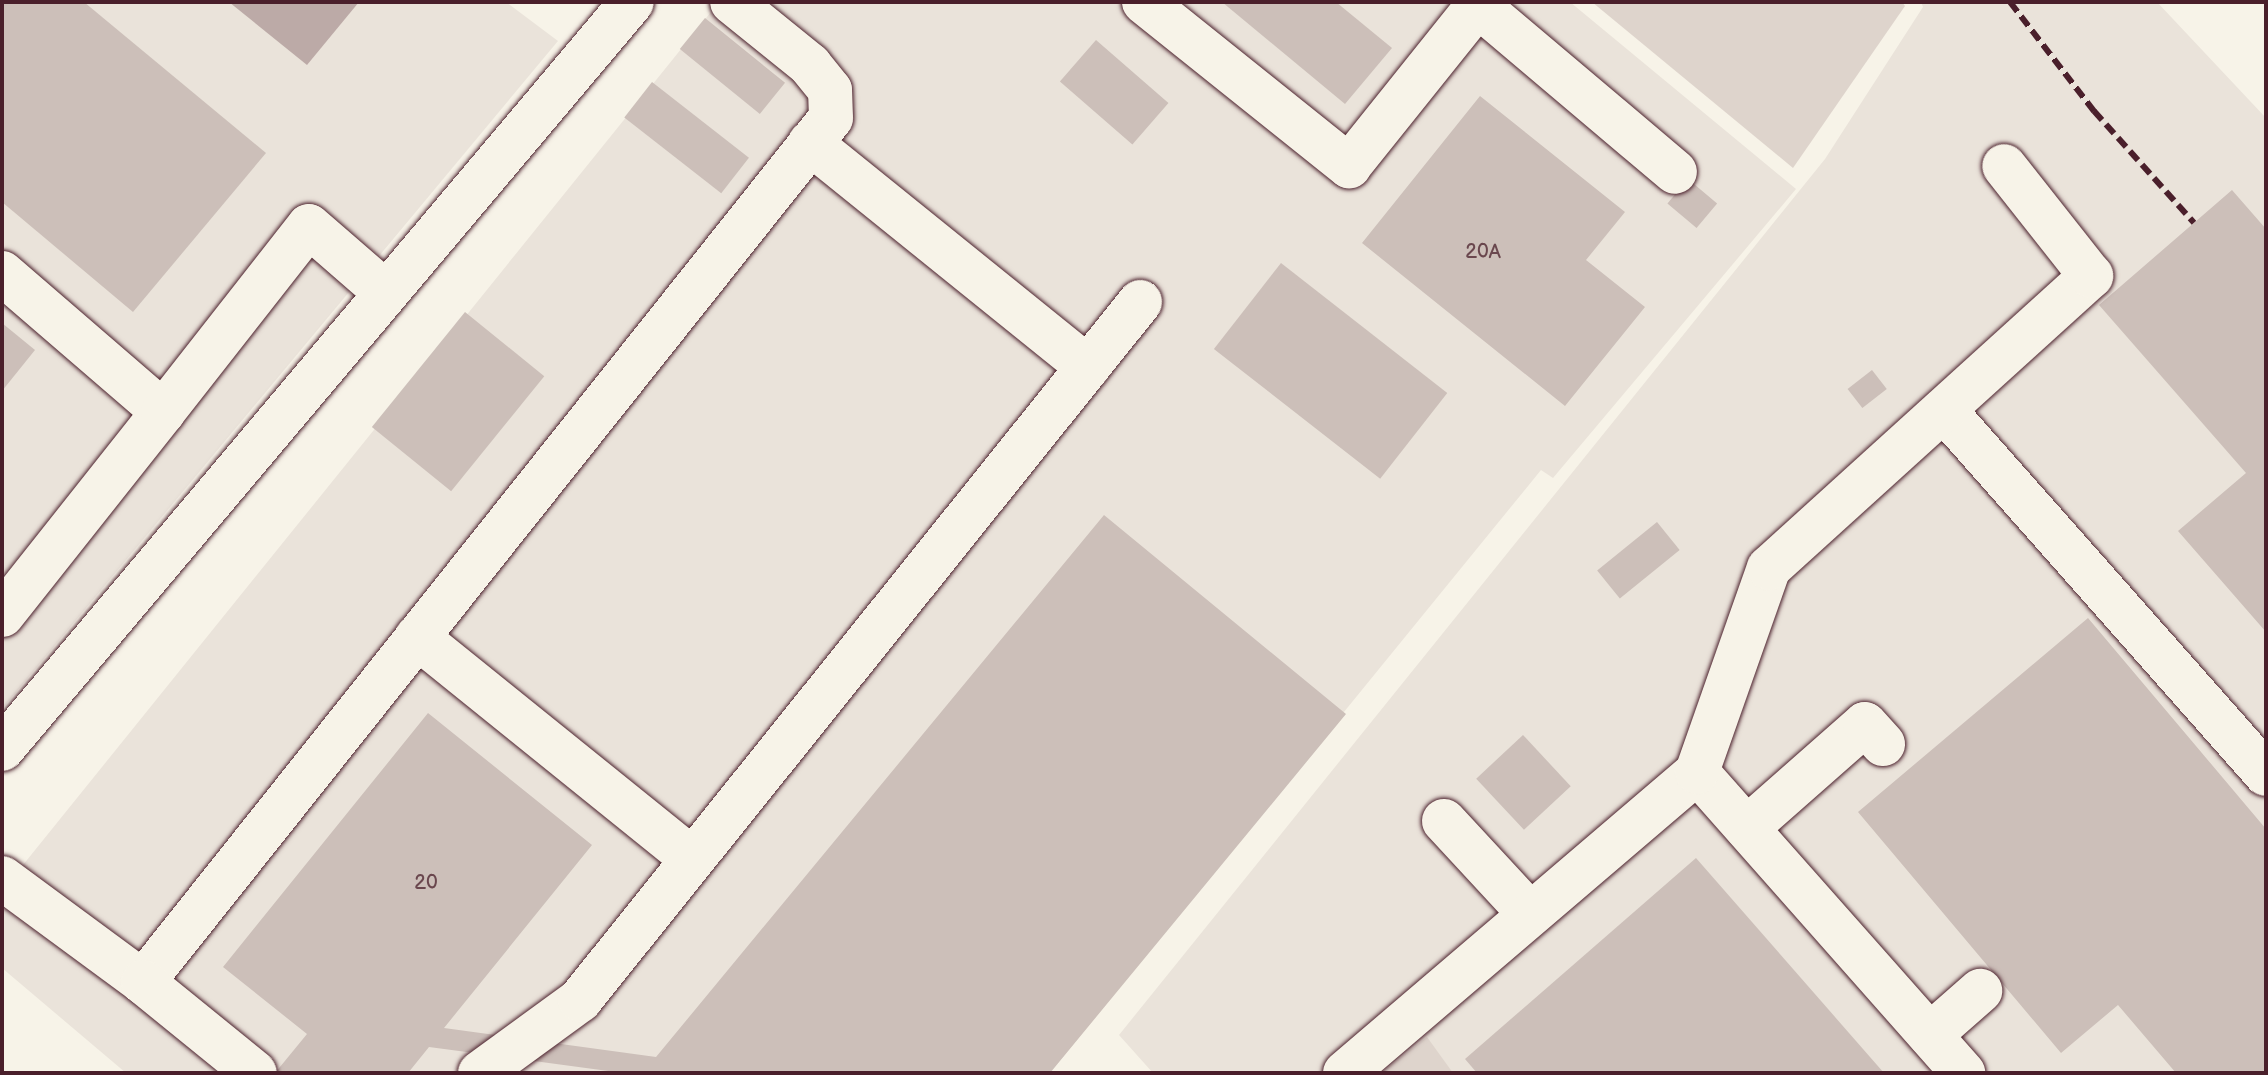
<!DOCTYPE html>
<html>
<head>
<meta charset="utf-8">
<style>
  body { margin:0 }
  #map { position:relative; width:2268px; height:1075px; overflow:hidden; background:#f7f3e8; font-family:"Balsamiq Sans",sans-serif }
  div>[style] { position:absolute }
  .built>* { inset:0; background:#eae3da }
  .green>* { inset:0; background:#ded4cc }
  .water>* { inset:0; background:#bcaaa7 }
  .building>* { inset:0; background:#ccbfb9; transform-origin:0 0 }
  .roads { filter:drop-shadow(0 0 2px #4a1f2b) drop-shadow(0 0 2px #4a1f2b) }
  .minor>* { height:44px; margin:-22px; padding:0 22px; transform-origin:22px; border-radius:22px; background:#f7f3e8 }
  .rail>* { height:6px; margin-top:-3px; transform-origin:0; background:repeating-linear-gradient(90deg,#4a1f2b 0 12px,transparent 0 18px) }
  span { translate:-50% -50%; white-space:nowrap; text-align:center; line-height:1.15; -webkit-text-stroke:6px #f7f3e8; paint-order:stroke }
  .number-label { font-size:20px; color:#6a474e }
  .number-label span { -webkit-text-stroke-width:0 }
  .frame { position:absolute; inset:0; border:4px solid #4a1f2b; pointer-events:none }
</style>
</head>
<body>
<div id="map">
  <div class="built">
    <i style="clip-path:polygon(2px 2px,506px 2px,558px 41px,2px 709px)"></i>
    <i style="clip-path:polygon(719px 2px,1570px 2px,1796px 189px,1553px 478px,1541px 470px,1050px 1073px,126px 1073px,2px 968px,2px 891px)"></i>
    <i style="clip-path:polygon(1921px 2px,2157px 2px,2266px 118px,2266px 1073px,1153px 1073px,1119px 1035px,1825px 159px,1923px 7px)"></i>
  </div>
  <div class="green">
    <i style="clip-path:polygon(1592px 2px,1902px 2px,1905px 6px,1793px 168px)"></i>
    <i style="clip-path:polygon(1427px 1037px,1453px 1073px,1381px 1073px)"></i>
  </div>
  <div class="water">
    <i style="clip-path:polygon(229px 2px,359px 2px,307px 65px)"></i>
  </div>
  <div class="building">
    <i style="clip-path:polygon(2px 2px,84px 2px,266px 153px,133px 312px,2px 202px)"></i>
    <i style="clip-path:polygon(1222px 2px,1336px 2px,1392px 48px,1345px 104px)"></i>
    <i style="left:705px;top:18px;width:103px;height:40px;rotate:39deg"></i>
    <i style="left:1096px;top:40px;width:96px;height:55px;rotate:41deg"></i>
    <i style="left:652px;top:82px;width:123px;height:45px;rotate:38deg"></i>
    <i style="clip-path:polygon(1480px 96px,1625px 212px,1586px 260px,1645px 307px,1565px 406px,1362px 243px)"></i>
    <i style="left:1688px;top:179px;width:38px;height:32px;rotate:40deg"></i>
    <i style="clip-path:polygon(2232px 190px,2266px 229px,2266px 632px,2178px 531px,2246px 473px,2099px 305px)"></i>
    <i style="left:1281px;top:263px;width:211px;height:109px;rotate:38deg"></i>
    <i style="left:465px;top:312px;width:102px;height:148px;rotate:39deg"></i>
    <i style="clip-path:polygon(2px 323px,35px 350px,2px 391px)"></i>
    <i style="left:1872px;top:370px;width:24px;height:31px;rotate:52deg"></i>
    <i style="clip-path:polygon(1104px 515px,1346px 714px,1050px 1073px,623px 1073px,429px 1047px,408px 1073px,275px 1073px,307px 1034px,223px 967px,428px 713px,592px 845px,444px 1028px,656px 1057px)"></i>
    <i style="left:1657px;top:522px;width:36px;height:77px;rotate:51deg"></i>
    <i style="clip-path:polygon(2088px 618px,2266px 829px,2266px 1073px,2176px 1073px,2118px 1005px,2061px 1053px,1858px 812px)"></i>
    <i style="left:1523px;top:735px;width:70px;height:64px;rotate:47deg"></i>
    <i style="clip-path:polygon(1696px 858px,1884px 1073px,1477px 1073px,1465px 1059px)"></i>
  </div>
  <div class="roads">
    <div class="minor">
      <i style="left:1144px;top:2px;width:263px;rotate:38.7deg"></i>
      <i style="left:1349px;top:166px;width:206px;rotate:-51.3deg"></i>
      <i style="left:1474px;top:2px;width:263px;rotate:40.2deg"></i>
      <i style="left:810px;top:143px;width:357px;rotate:38.9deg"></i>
      <i style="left:2px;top:273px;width:213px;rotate:40.8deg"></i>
      <i style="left:163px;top:412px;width:259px;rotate:128.4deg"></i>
      <i style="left:1944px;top:410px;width:486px;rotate:48.5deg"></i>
      <i style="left:163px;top:412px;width:236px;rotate:-51.9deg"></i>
      <i style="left:309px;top:226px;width:102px;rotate:41deg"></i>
      <i style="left:417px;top:637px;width:353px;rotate:38.9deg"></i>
      <i style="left:2px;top:749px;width:977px;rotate:-49.86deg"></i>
      <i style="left:1697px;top:772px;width:402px;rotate:48.5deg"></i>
      <i style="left:1444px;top:821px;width:127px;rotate:47.2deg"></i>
      <i style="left:1747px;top:828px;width:157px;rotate:-41.4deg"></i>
      <i style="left:1865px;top:724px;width:27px;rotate:48deg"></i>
      <i style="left:2px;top:878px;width:175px;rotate:36.4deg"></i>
      <i style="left:143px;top:982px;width:1104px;rotate:-51.47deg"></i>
      <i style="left:831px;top:118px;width:28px;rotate:-92deg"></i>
      <i style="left:830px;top:90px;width:32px;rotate:-129deg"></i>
      <i style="left:810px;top:65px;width:100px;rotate:-141.1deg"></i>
      <i style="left:143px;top:982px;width:144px;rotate:39.1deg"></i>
      <i style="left:1930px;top:1035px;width:67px;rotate:-41.3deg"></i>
      <i style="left:480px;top:1073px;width:124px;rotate:-36.1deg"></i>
      <i style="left:580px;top:1000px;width:895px;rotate:-51.26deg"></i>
      <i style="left:1345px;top:1073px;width:463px;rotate:-40.5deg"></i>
      <i style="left:1697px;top:772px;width:216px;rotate:-70.6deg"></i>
      <i style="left:1769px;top:568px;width:435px;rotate:-42.2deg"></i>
      <i style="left:2091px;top:276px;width:140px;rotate:-128.3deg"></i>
    </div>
  </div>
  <div class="rail">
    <i style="left:2010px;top:2px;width:138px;rotate:52.4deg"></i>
    <i style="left:2094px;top:111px;width:150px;rotate:48.2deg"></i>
  </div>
  <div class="number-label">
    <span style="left:1483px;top:252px">20А</span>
    <span style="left:426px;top:883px">20</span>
  </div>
  <div class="frame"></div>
</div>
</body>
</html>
